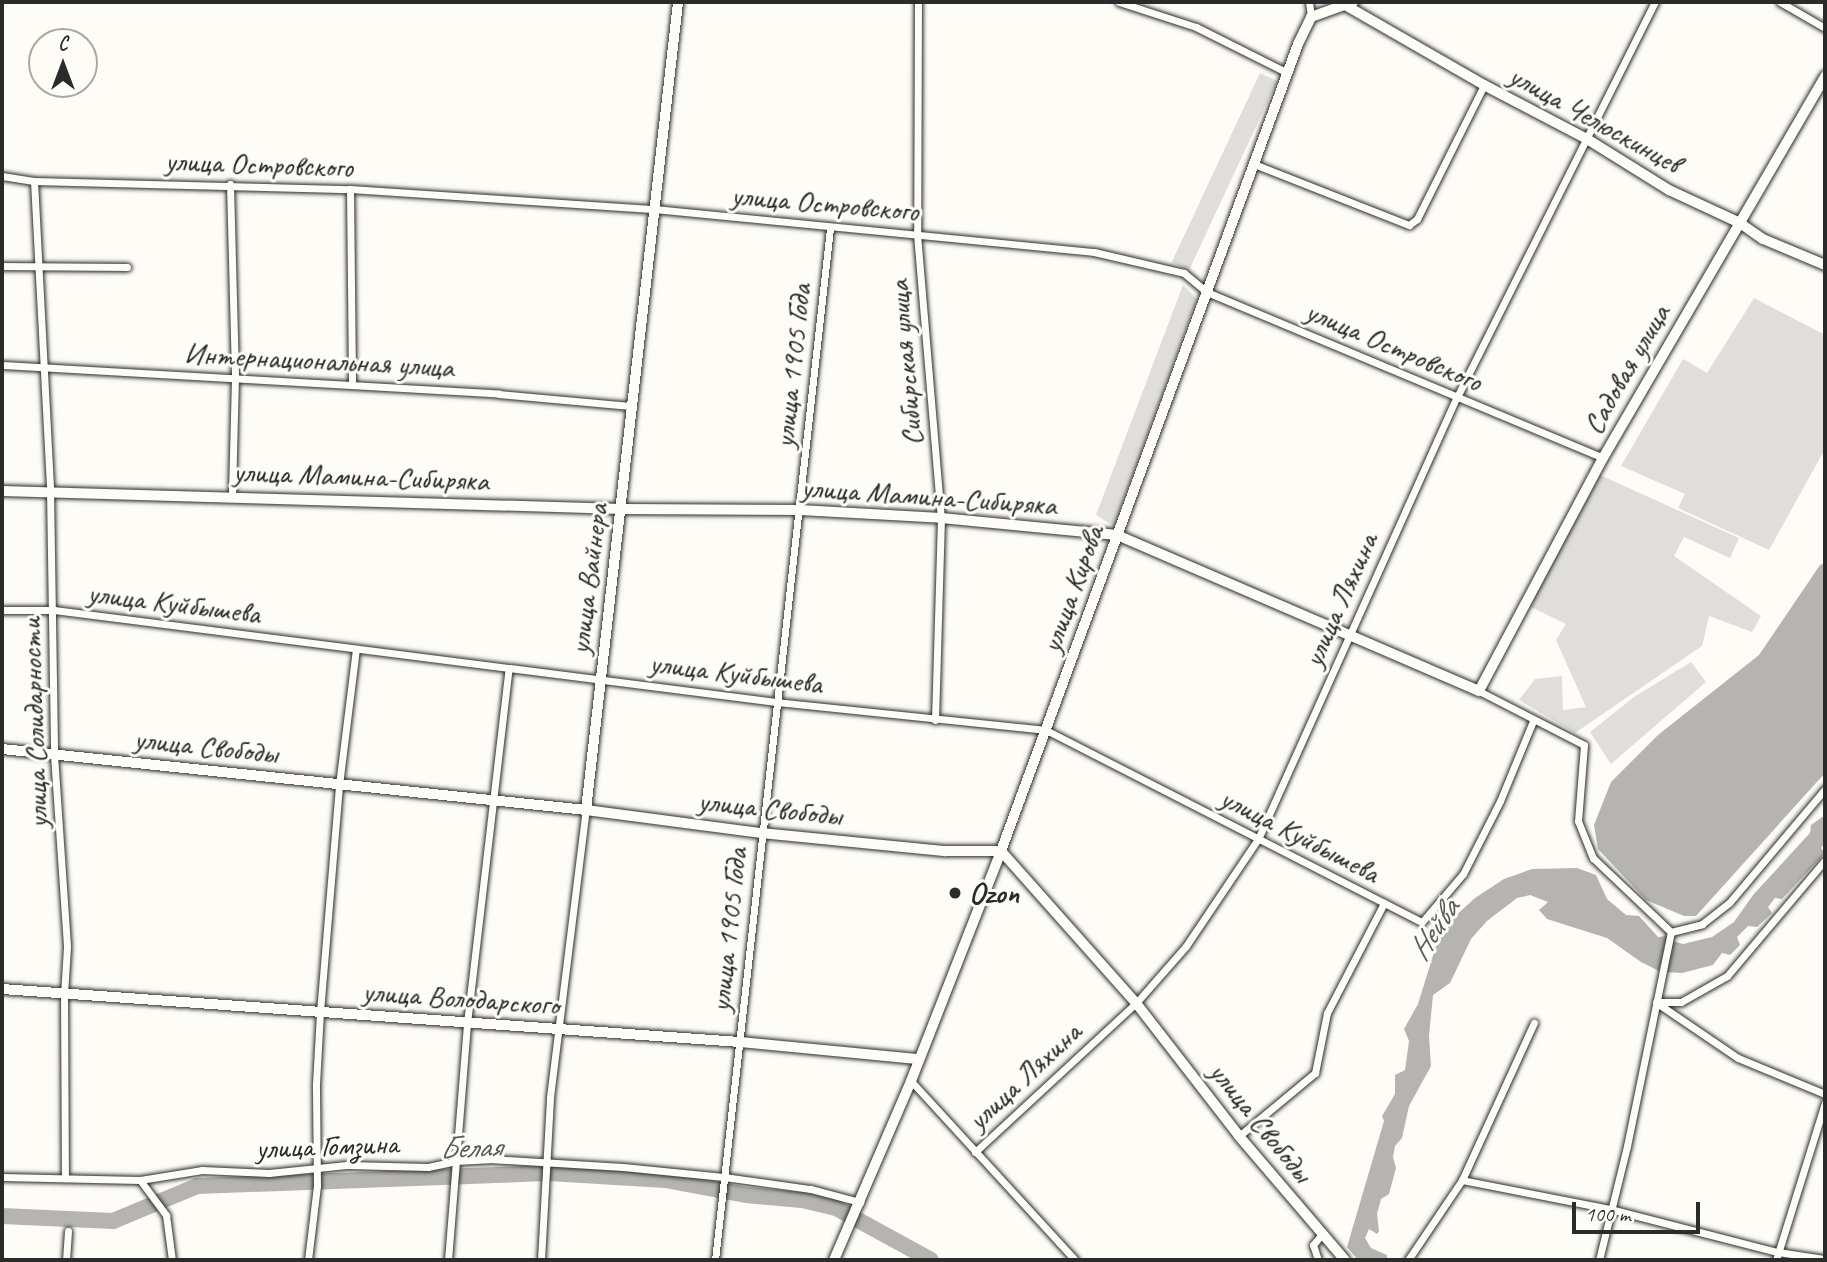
<!DOCTYPE html>
<html>
<head>
<meta charset="utf-8">
<style>
  body { margin:0 }
  #map { position:relative; width:1827px; height:1262px; overflow:hidden; background:#fdfcf7; font-family:Caveat,sans-serif }
  div>[style] { position:absolute }
  .green>* { inset:0; background:#dfdeda; transform-origin:0 0 }
  .water>* { inset:0; background:#b5b4b1 }
  .river>* { height:16px; margin:-8px; padding:0 8px; transform-origin:8px; border-radius:8px; background:#b5b4b1 }
  .roads { filter:drop-shadow(0 0 2px #2b2b2b) drop-shadow(0 0 2px #2b2b2b) }
  .street>* { height:7px; margin:-3.5px; padding:0 3.5px; transform-origin:3.5px; border-radius:3.5px; background:#fdfcf7 }
  .secondary>* { height:10px; margin:-5px; padding:0 5px; transform-origin:5px; border-radius:5px; background:#fdfcf7 }
  .dots>* { width:19px; height:19px; translate:-50% -50%; box-sizing:border-box; border:4px solid #fdfcf7; border-radius:50% }
  span { translate:-50% -50%; white-space:nowrap; text-align:center; line-height:1.15; -webkit-text-stroke:6px #fdfcf7; paint-order:stroke }
  .street-label { font-size:30px; color:#2b2b2b }
  .poi-label { font-size:30px; color:#2b2b2b; font-weight:700 }
  .left { translate:0 -50%; text-align:left }
  .water-label { font-size:32px; color:#5b5b5a; font-style:italic }
  .frame { position:absolute; inset:0; border:4px solid #2b2b2b; pointer-events:none }
  .north { position:absolute; left:28px; top:28px; width:70px; height:70px; box-sizing:border-box; background:#fdfcf7; border:2px solid #a9a8a5; border-radius:50%; rotate:0deg; font-size:19px; font-weight:700; line-height:28px; text-align:center; color:#2b2b2b }
  .north::after { content:''; display:block; margin:auto; width:24px; height:32px; background:#2b2b2b; clip-path:polygon(50% 0,100% 100%,50% 72%,0 100%) }
  .scale { position:absolute; left:1572px; top:1202px; width:128px; height:32px; box-sizing:border-box; border:4px solid #2b2b2b; border-top:0; padding-left:9px; font-size:21px; line-height:24px; white-space:nowrap; color:#2b2b2b; -webkit-text-stroke:5px #fdfcf7; paint-order:stroke }
</style>
</head>
<body>
<div id="map">
  <div class="green">
    <i style="left:1260px;top:73px;width:19px;height:209px;rotate:25deg"></i>
    <i style="clip-path:polygon(1183px 285px,1197px 299px,1114px 526px,1096px 515px)"></i>
    <i style="clip-path:polygon(1754px 298px,1825px 335px,1825px 449px,1769px 550px,1678px 508px,1685px 494px,1621px 466px,1683px 359px,1707px 373px)"></i>
    <i style="clip-path:polygon(1600px 475px,1739px 538px,1730px 558px,1684px 537px,1674px 556px,1761px 616px,1752px 632px,1709px 616px,1702px 646px,1575px 733px,1519px 700px,1535px 679px,1562px 676px,1563px 710px,1586px 707px,1556px 640px,1566px 624px,1529px 606px)"></i>
    <i style="clip-path:polygon(1691px 662px,1706px 682px,1611px 764px,1590px 732px,1634px 697px)"></i>
  </div>
  <div class="water">
    <i style="clip-path:polygon(1825px 563px,1825px 773px,1696px 916px,1684px 916px,1646px 900px,1598px 849px,1594px 825px,1611px 782px,1658px 735px,1759px 655px,1820px 565px)"></i>
    <i style="clip-path:polygon(1825px 815px,1825px 843px,1821px 848px,1825px 853px,1782px 899px,1775px 898px,1768px 907px,1772px 913px,1757px 927px,1748px 926px,1737px 937px,1740px 945px,1730px 955px,1722px 953px,1713px 965px,1682px 973px,1665px 972px,1673px 941px,1683px 944px,1712px 937px,1734px 922px,1753px 895px,1810px 833px,1811px 825px)"></i>
    <i style="clip-path:polygon(1577px 868px,1596px 875px,1607px 899px,1626px 915px,1639px 916px,1658px 937px,1667px 936px,1659px 971px,1641px 962px,1607px 938px,1547px 919px,1539px 910px,1548px 902px,1530px 895px,1517px 898px,1487px 921px,1471px 939px,1450px 983px,1433px 995px,1429px 1036px,1431px 1066px,1409px 1106px,1402px 1138px,1395px 1146px,1393px 1157px,1396px 1168px,1389px 1194px,1381px 1199px,1377px 1214px,1379px 1231px,1377px 1234px,1369px 1229px,1365px 1238px,1371px 1248px,1387px 1255px,1387px 1260px,1358px 1260px,1347px 1247px,1384px 1121px,1382px 1116px,1395px 1094px,1395px 1075px,1405px 1070px,1409px 1041px,1404px 1029px,1418px 1004px,1439px 936px,1453px 918px,1475px 898px,1504px 879px,1532px 869px)"></i>
  </div>
  <div class="river">
    <i style="left:2px;top:1216px;width:111px;rotate:2.6deg"></i>
    <i style="left:113px;top:1221px;width:91px;rotate:-22.6deg"></i>
    <i style="left:197px;top:1186px;width:352px;rotate:-2.1deg"></i>
    <i style="left:549px;top:1173px;width:116px;rotate:3.5deg"></i>
    <i style="left:665px;top:1180px;width:82px;rotate:10.5deg"></i>
    <i style="left:746px;top:1195px;width:56px;rotate:5.1deg"></i>
    <i style="left:802px;top:1200px;width:35px;rotate:13deg"></i>
    <i style="left:836px;top:1208px;width:108px;rotate:28.7deg"></i>
  </div>
  <div class="roads">
    <div class="street">
      <i style="left:918px;top:2px;width:232px;rotate:90.2deg"></i>
      <i style="left:917px;top:234px;width:285px;rotate:85.2deg"></i>
      <i style="left:941px;top:518px;width:202px;rotate:91.7deg"></i>
      <i style="left:1119px;top:2px;width:81px;rotate:18deg"></i>
      <i style="left:1196px;top:27px;width:103px;rotate:26.6deg"></i>
      <i style="left:1309px;top:2px;width:15px;rotate:82deg"></i>
      <i style="left:1780px;top:2px;width:52px;rotate:30deg"></i>
      <i style="left:1254px;top:164px;width:167px;rotate:21.5deg"></i>
      <i style="left:1409px;top:225px;width:10px;rotate:-37deg"></i>
      <i style="left:1417px;top:219px;width:150px;rotate:-63.4deg"></i>
      <i style="left:2px;top:176px;width:32px;rotate:9deg"></i>
      <i style="left:34px;top:181px;width:316px;rotate:1.5deg"></i>
      <i style="left:350px;top:189px;width:306px;rotate:3.8deg"></i>
      <i style="left:655px;top:209px;width:441px;rotate:5.6deg"></i>
      <i style="left:1094px;top:252px;width:92px;rotate:13.1deg"></i>
      <i style="left:1184px;top:273px;width:30px;rotate:40deg"></i>
      <i style="left:1207px;top:292px;width:429px;rotate:22.7deg"></i>
      <i style="left:34px;top:181px;width:309px;rotate:87deg"></i>
      <i style="left:50px;top:490px;width:265px;rotate:89.1deg"></i>
      <i style="left:54px;top:755px;width:192px;rotate:86.1deg"></i>
      <i style="left:67px;top:947px;width:48px;rotate:93.6deg"></i>
      <i style="left:64px;top:995px;width:183px;rotate:89.7deg"></i>
      <i style="left:230px;top:184px;width:194px;rotate:88.5deg"></i>
      <i style="left:235px;top:378px;width:118px;rotate:91.5deg"></i>
      <i style="left:350px;top:189px;width:196px;rotate:89.4deg"></i>
      <i style="left:2px;top:266px;width:125px;rotate:0.5deg"></i>
      <i style="left:2px;top:365px;width:498px;rotate:3.3deg"></i>
      <i style="left:499px;top:394px;width:134px;rotate:5.2deg"></i>
      <i style="left:2px;top:610px;width:52px"></i>
      <i style="left:54px;top:610px;width:728px;rotate:7.26deg"></i>
      <i style="left:776px;top:702px;width:271px;rotate:5.9deg"></i>
      <i style="left:1046px;top:730px;width:422px;rotate:27.1deg"></i>
      <i style="left:1422px;top:922px;width:63px;rotate:-49.5deg"></i>
      <i style="left:1463px;top:874px;width:82px;rotate:-63.1deg"></i>
      <i style="left:1500px;top:801px;width:87px;rotate:-67.6deg"></i>
      <i style="left:1479px;top:691px;width:118px;rotate:27.2deg"></i>
      <i style="left:1584px;top:745px;width:76px;rotate:94.5deg"></i>
      <i style="left:1578px;top:821px;width:40px;rotate:68deg"></i>
      <i style="left:1593px;top:858px;width:108px;rotate:43.5deg"></i>
      <i style="left:1671px;top:932px;width:32px;rotate:-14deg"></i>
      <i style="left:1702px;top:924px;width:34px;rotate:-38deg"></i>
      <i style="left:1729px;top:903px;width:149px;rotate:-49.9deg"></i>
      <i style="left:1656px;top:1002px;width:25px"></i>
      <i style="left:1681px;top:1002px;width:53px;rotate:-29.5deg"></i>
      <i style="left:1727px;top:976px;width:152px;rotate:-49.8deg"></i>
      <i style="left:1657px;top:1003px;width:98px;rotate:34.2deg"></i>
      <i style="left:1738px;top:1058px;width:94px;rotate:22.5deg"></i>
      <i style="left:911px;top:1081px;width:243px;rotate:47.5deg"></i>
      <i style="left:1239px;top:1136px;width:99px;rotate:-39.7deg"></i>
      <i style="left:1315px;top:1073px;width:61px;rotate:-78.7deg"></i>
      <i style="left:1327px;top:1013px;width:124px;rotate:-62.6deg"></i>
      <i style="left:975px;top:1152px;width:219px;rotate:-42.8deg"></i>
      <i style="left:1136px;top:1003px;width:76px;rotate:-48.7deg"></i>
      <i style="left:1186px;top:946px;width:129px;rotate:-56.1deg"></i>
      <i style="left:1258px;top:839px;width:485px;rotate:-65.8deg"></i>
      <i style="left:1457px;top:397px;width:442px;rotate:-63.4deg"></i>
      <i style="left:2px;top:1177px;width:138px;rotate:1.2deg"></i>
      <i style="left:140px;top:1180px;width:63px;rotate:-9.2deg"></i>
      <i style="left:202px;top:1170px;width:67px;rotate:2.6deg"></i>
      <i style="left:269px;top:1173px;width:78px;rotate:-5.9deg"></i>
      <i style="left:347px;top:1165px;width:81px;rotate:1.4deg"></i>
      <i style="left:428px;top:1167px;width:29px;rotate:-12deg"></i>
      <i style="left:456px;top:1161px;width:33px;rotate:-3deg"></i>
      <i style="left:489px;top:1159px;width:134px;rotate:3.4deg"></i>
      <i style="left:623px;top:1167px;width:101px;rotate:5.7deg"></i>
      <i style="left:724px;top:1177px;width:88px;rotate:7.9deg"></i>
      <i style="left:811px;top:1189px;width:51px;rotate:14.9deg"></i>
      <i style="left:140px;top:1180px;width:44px;rotate:53.4deg"></i>
      <i style="left:166px;top:1215px;width:45px;rotate:82.4deg"></i>
      <i style="left:1462px;top:1180px;width:151px;rotate:11.1deg"></i>
      <i style="left:1610px;top:1209px;width:173px;rotate:14.4deg"></i>
      <i style="left:1778px;top:1252px;width:48px;rotate:8.5deg"></i>
      <i style="left:66px;top:1260px;width:29px;rotate:-86deg"></i>
      <i style="left:308px;top:1260px;width:75px;rotate:-83.1deg"></i>
      <i style="left:317px;top:1186px;width:102px;rotate:-90.6deg"></i>
      <i style="left:316px;top:1084px;width:72px;rotate:-86.8deg"></i>
      <i style="left:320px;top:1012px;width:228px;rotate:-85.2deg"></i>
      <i style="left:339px;top:785px;width:137px;rotate:-82.9deg"></i>
      <i style="left:448px;top:1260px;width:238px;rotate:-85.4deg"></i>
      <i style="left:467px;top:1023px;width:357px;rotate:-83.3deg"></i>
      <i style="left:541px;top:1260px;width:163px;rotate:-86.8deg"></i>
      <i style="left:550px;top:1097px;width:289px;rotate:-82.9deg"></i>
      <i style="left:715px;top:1260px;width:1038px;rotate:-83.64deg"></i>
      <i style="left:1318px;top:1260px;width:16px;rotate:-108deg"></i>
      <i style="left:1313px;top:1245px;width:14px;rotate:-51deg"></i>
      <i style="left:1408px;top:1260px;width:97px;rotate:-56deg"></i>
      <i style="left:1462px;top:1180px;width:173px;rotate:-65.4deg"></i>
      <i style="left:1599px;top:1260px;width:117px;rotate:-76.2deg"></i>
      <i style="left:1627px;top:1146px;width:218px;rotate:-78.4deg"></i>
      <i style="left:1776px;top:1260px;width:164px;rotate:-72.7deg"></i>
    </div>
    <div class="secondary">
      <i style="left:1345px;top:5px;width:160px;rotate:29.9deg"></i>
      <i style="left:1484px;top:85px;width:116px;rotate:27.7deg"></i>
      <i style="left:1587px;top:139px;width:97px;rotate:31.9deg"></i>
      <i style="left:1669px;top:190px;width:78px;rotate:24.9deg"></i>
      <i style="left:1740px;top:223px;width:28px;rotate:35deg"></i>
      <i style="left:1763px;top:239px;width:67px;rotate:22.8deg"></i>
      <i style="left:2px;top:491px;width:620px;rotate:1.66deg"></i>
      <i style="left:622px;top:509px;width:178px;rotate:0.3deg"></i>
      <i style="left:800px;top:510px;width:141px;rotate:3.2deg"></i>
      <i style="left:941px;top:518px;width:177px;rotate:5.5deg"></i>
      <i style="left:1117px;top:535px;width:394px;rotate:23.3deg"></i>
      <i style="left:1479px;top:691px;width:264px;rotate:-62deg"></i>
      <i style="left:1603px;top:458px;width:442px;rotate:-59.8deg"></i>
      <i style="left:2px;top:749px;width:587px;rotate:5.96deg"></i>
      <i style="left:586px;top:810px;width:177px;rotate:7.5deg"></i>
      <i style="left:761px;top:833px;width:186px;rotate:5.6deg"></i>
      <i style="left:946px;top:851px;width:55px"></i>
      <i style="left:1001px;top:851px;width:203px;rotate:48.4deg"></i>
      <i style="left:1136px;top:1003px;width:168px;rotate:52.2deg"></i>
      <i style="left:1239px;top:1136px;width:163px;rotate:49.5deg"></i>
      <i style="left:586px;top:810px;width:813px;rotate:-83.5deg"></i>
      <i style="left:2px;top:989px;width:740px;rotate:4.11deg"></i>
      <i style="left:740px;top:1042px;width:178px;rotate:5.5deg"></i>
      <i style="left:834px;top:1260px;width:195px;rotate:-66.7deg"></i>
      <i style="left:911px;top:1081px;width:247px;rotate:-68.6deg"></i>
      <i style="left:1001px;top:851px;width:860px;rotate:-69.79deg"></i>
      <i style="left:1298px;top:44px;width:30px;rotate:-64deg"></i>
      <i style="left:1311px;top:17px;width:45px;rotate:-19.7deg"></i>
    </div>
  </div>
  <div class="dots">
    <i style="left:955px;top:893px;background:#2b2b2b"></i>
  </div>
  <div class="street-label">
    <span style="left:1595px;top:119px;rotate:29deg">улица Челюскинцев</span>
    <span style="left:259px;top:164px;rotate:2deg">улица Островского</span>
    <span style="left:825px;top:203px;rotate:5deg">улица Островского</span>
    <span style="left:1394px;top:346px;rotate:23deg">улица Островского</span>
    <span style="left:319px;top:360px;rotate:3deg">Интернациональная улица</span>
    <span style="left:905px;top:363px;rotate:-95deg">Сибирская улица</span>
    <span style="left:792px;top:366px;rotate:-84deg">улица 1905 Года</span>
    <span style="left:1626px;top:369px;rotate:-60deg">Садовая улица</span>
    <span style="left:361px;top:476px;rotate:2deg">улица Мамина-Сибиряка</span>
    <span style="left:929px;top:496px;rotate:4deg">улица Мамина-Сибиряка</span>
    <span style="left:588px;top:579px;rotate:-83deg">улица Вайнера</span>
    <span style="left:1072px;top:589px;rotate:-70deg">улица Кирова</span>
    <span style="left:1340px;top:600px;rotate:-66deg">улица Ляхина</span>
    <span style="left:174px;top:603px;rotate:7deg">улица Куйбышева</span>
    <span style="left:736px;top:673px;rotate:7deg">улица Куйбышева</span>
    <span style="left:34px;top:723px;rotate:-92deg">улица Солидарности</span>
    <span style="left:206px;top:746px;rotate:6deg">улица Свободы</span>
    <span style="left:770px;top:808px;rotate:6deg">улица Свободы</span>
    <span style="left:1300px;top:835px;rotate:27deg">улица Куйбышева</span>
    <span style="left:728px;top:930px;rotate:-84deg">улица 1905 Года</span>
    <span style="left:461px;top:998px;rotate:4deg">улица Володарского</span>
    <span style="left:1024px;top:1076px;rotate:-43deg">улица Ляхина</span>
    <span style="left:1261px;top:1122px;rotate:51deg">улица Свободы</span>
    <span style="left:327px;top:1146px;rotate:-2deg">улица Гомзина</span>
  </div>
  <div class="poi-label">
    <span class="left" style="left:969px;top:893px">Ozon</span>
  </div>
  <div class="water-label">
    <span style="left:1434px;top:930px;rotate:-56deg">Нейва</span>
    <span style="left:470px;top:1148px;rotate:-2deg">Белая</span>
  </div>
  <div class="frame"></div>
  <div class="north">С</div>
  <div class="scale">100 m</div>
</div>
</body>
</html>
